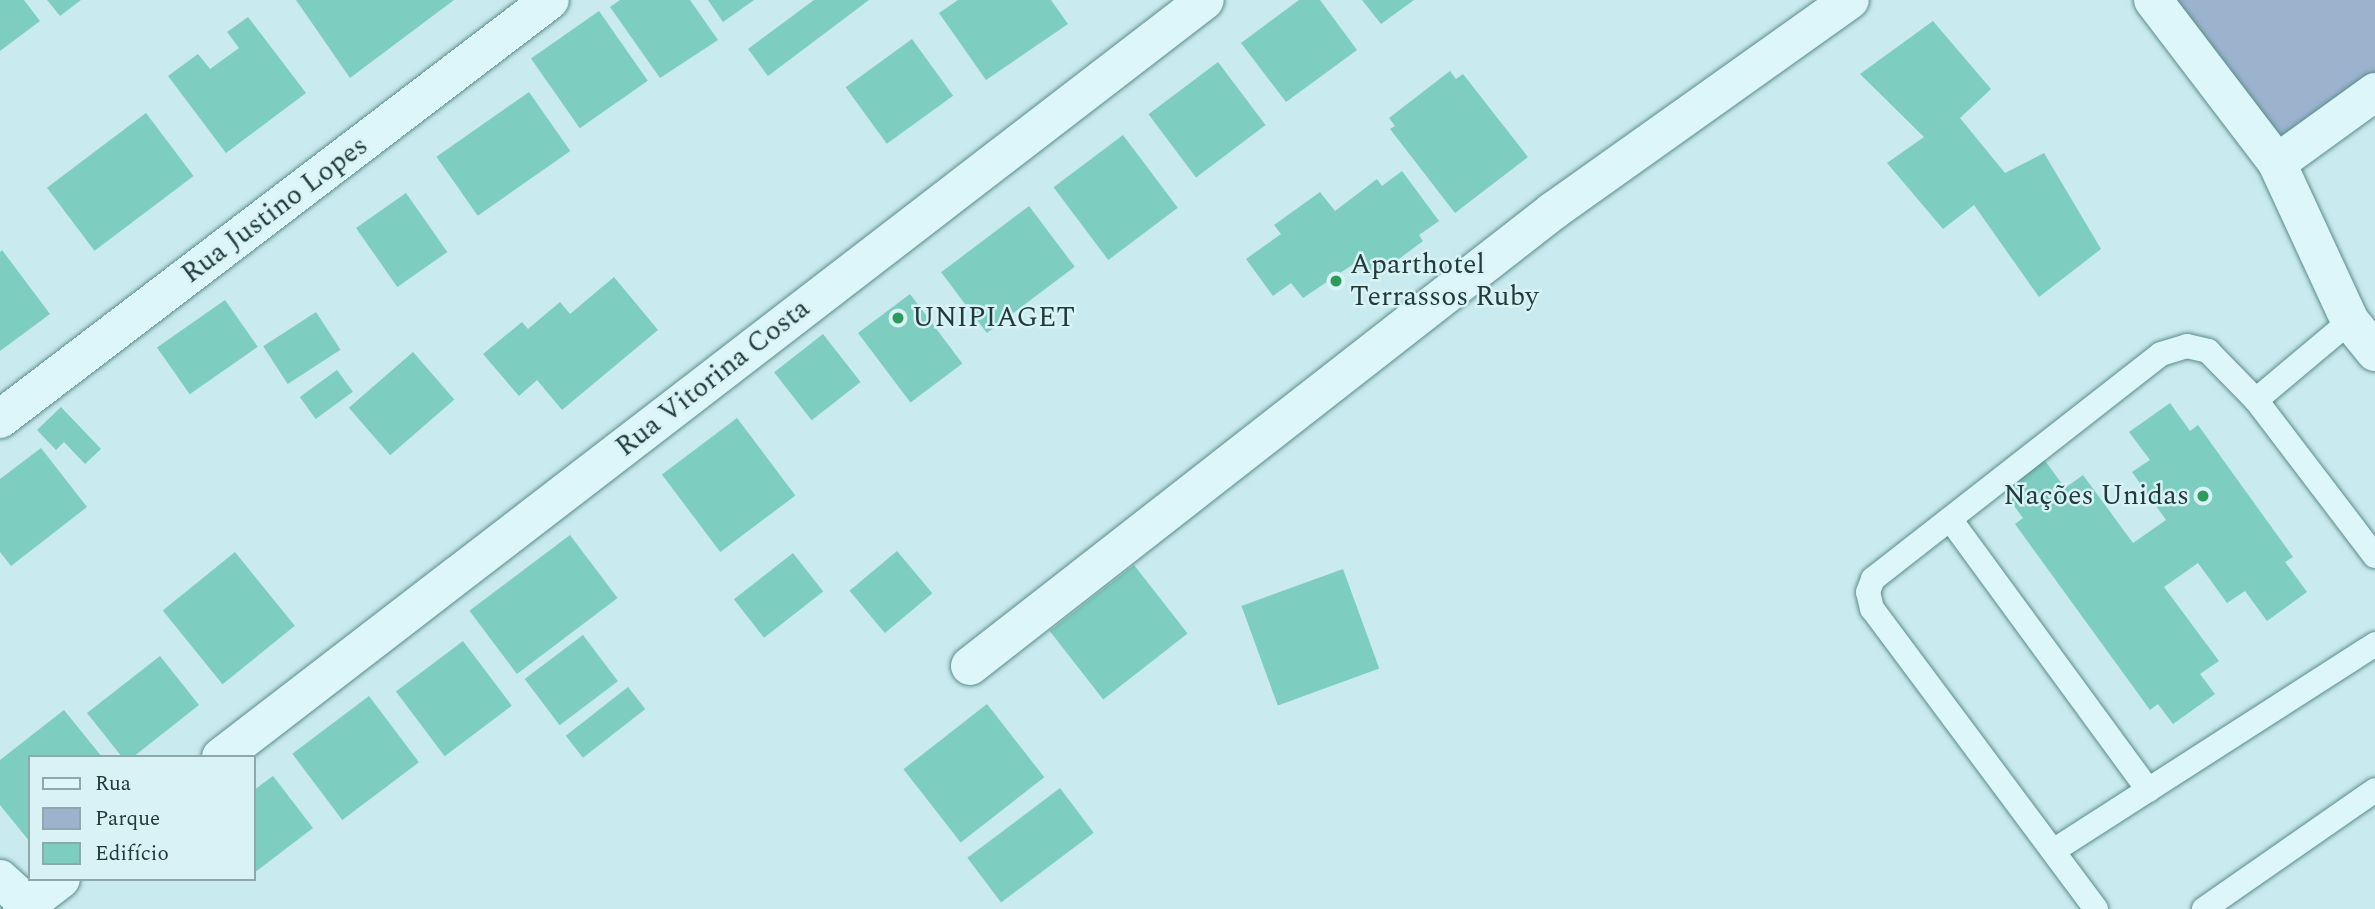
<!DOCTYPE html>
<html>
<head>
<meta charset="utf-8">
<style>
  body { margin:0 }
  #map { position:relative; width:2375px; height:909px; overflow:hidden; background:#c9eaef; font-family:Spectral,serif }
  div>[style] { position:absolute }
  .green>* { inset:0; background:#9cb3ce }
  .building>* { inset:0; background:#7ecdc1; transform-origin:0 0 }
  .roads { filter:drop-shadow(0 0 2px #5d8c8a) drop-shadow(0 0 2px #5d8c8a) }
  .lane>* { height:24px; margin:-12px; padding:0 12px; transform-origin:12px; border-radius:12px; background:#dcf6f9 }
  .street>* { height:38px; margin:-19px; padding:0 19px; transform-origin:19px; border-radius:19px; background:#dcf6f9 }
  .secondary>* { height:38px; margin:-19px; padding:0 19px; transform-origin:19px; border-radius:19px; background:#dcf6f9 }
  .dots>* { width:19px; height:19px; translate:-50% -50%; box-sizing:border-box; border:4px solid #d8f2f6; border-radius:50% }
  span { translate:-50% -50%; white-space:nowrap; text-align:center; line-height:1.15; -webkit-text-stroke:5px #d8f2f6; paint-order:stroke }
  .street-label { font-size:28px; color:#203c3a }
  .poi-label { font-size:28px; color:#203c3a }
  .left { translate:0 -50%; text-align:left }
  .right { translate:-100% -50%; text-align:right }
  .legend { position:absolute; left:28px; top:755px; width:228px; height:126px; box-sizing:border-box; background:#d8f2f6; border:2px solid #8ea9ab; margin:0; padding:9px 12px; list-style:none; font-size:21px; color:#203c3a }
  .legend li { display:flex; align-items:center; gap:14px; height:35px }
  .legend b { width:35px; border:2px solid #8ea9ab }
</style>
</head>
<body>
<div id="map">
  <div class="green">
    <i style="clip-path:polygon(2153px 0,2375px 0,2375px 90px,2277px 163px)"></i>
  </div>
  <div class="building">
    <i style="clip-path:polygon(0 0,24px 0,40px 21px,0 51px)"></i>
    <i style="clip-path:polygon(47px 0,81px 0,60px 16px)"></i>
    <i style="clip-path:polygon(296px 0,454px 0,350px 78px)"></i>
    <i style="clip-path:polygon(620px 0,690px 0,718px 40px,660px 78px,610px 7px)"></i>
    <i style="clip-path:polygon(708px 0,754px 0,723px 22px)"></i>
    <i style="clip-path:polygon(814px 0,869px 0,768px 76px,748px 49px)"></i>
    <i style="clip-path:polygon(958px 0,1051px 0,1068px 24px,986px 80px,939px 13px)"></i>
    <i style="clip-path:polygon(1299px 0,1320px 0,1357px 50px,1286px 102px,1241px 43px)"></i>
    <i style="clip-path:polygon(1362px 0,1414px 0,1381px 24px)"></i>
    <i style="left:599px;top:11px;width:85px;height:83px;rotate:55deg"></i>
    <i style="clip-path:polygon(248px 17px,306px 93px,226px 153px,168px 76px,198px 54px,210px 69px,239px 48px,227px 32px)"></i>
    <i style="clip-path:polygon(1933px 21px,1991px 89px,1960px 118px,2005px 173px,2044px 153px,2101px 249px,2039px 297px,1974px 205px,1943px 229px,1887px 163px,1924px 137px,1860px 74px)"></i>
    <i style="left:912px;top:39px;width:70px;height:82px;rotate:54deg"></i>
    <i style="left:1218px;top:62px;width:79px;height:87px;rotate:53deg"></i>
    <i style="clip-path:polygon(1450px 71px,1456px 79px,1463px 74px,1528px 157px,1455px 213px,1390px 129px,1395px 126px,1389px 118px)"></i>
    <i style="left:529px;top:92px;width:72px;height:113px;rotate:55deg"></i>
    <i style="left:146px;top:113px;width:79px;height:124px;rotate:53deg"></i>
    <i style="left:1123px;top:135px;width:91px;height:87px;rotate:53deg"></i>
    <i style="clip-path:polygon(1402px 171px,1439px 221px,1419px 235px,1423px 241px,1372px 279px,1358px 261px,1303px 298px,1291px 283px,1273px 296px,1246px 259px,1281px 234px,1274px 225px,1320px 192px,1335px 211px,1377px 179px,1382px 186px)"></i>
    <i style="left:406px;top:193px;width:72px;height:61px;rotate:55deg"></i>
    <i style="left:1029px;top:206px;width:76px;height:110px;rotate:53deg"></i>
    <i style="clip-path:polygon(2px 250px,50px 314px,0 351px,0 252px)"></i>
    <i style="clip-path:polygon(614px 277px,658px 330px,562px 410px,537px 380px,519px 396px,483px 354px,522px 322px,528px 329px,560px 302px,570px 314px)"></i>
    <i style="left:910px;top:294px;width:87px;height:65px;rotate:53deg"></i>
    <i style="left:225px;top:300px;width:57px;height:83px;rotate:55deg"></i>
    <i style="left:316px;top:312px;width:45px;height:63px;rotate:57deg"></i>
    <i style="left:823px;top:334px;width:61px;height:62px;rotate:52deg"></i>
    <i style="left:413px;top:352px;width:63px;height:85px;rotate:49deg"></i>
    <i style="left:337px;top:370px;width:27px;height:46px;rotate:54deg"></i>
    <i style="clip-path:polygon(2170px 403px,2190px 431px,2198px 425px,2293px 557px,2285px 562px,2307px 592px,2267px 621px,2245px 591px,2227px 603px,2198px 563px,2164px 587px,2219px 661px,2200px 674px,2215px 694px,2173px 724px,2158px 704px,2150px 710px,2015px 524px,2023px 518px,2001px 488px,2043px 458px,2065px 488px,2083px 475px,2133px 543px,2166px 520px,2132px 472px,2150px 460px,2129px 432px)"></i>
    <i style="clip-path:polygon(61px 407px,101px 449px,85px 464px,64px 442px,56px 450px,37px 430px)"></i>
    <i style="left:737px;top:418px;width:97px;height:94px;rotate:53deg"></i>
    <i style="clip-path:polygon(41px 448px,87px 507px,11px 566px,0 552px,0 479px)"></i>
    <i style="left:570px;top:535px;width:79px;height:126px;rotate:53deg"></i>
    <i style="left:897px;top:551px;width:55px;height:62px;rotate:50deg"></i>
    <i style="left:235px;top:552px;width:95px;height:93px;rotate:51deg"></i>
    <i style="left:793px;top:553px;width:49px;height:75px;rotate:52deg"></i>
    <i style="left:1134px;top:565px;width:87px;height:107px;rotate:52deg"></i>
    <i style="left:1343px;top:569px;width:106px;height:108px;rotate:70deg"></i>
    <i style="left:583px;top:635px;width:58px;height:73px;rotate:53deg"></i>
    <i style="left:463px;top:641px;width:81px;height:84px;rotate:53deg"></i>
    <i style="clip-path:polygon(160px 656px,199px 705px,133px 757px,122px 757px,87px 713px)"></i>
    <i style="left:628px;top:687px;width:28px;height:79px;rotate:52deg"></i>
    <i style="left:369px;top:696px;width:83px;height:96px;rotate:53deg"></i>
    <i style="left:987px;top:704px;width:93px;height:106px;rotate:52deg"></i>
    <i style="clip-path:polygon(64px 710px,102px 757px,30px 757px,30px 842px,0 805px,0 760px)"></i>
    <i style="clip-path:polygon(273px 776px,313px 828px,254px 873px,254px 790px)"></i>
    <i style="left:1060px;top:788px;width:56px;height:116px;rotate:53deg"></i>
  </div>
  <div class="roads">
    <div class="lane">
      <i style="left:2256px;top:400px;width:123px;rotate:-40deg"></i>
      <i style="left:1950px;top:519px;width:336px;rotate:53.8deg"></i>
      <i style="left:2053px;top:851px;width:383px;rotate:-32.7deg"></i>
      <i style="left:2096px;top:909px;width:374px;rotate:-126.7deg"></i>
      <i style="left:1872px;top:609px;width:17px;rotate:-103deg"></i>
      <i style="left:1868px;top:592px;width:14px;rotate:-69deg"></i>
      <i style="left:1873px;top:579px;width:365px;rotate:-38deg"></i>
      <i style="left:2161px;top:354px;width:27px;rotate:-17deg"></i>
      <i style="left:2187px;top:346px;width:22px;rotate:13deg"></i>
      <i style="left:2208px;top:351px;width:69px;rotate:45.6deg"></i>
      <i style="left:2256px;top:400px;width:196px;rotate:52.7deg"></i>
      <i style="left:2204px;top:909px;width:208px;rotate:-34.8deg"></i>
    </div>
    <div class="street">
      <i style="left:2277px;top:163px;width:121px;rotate:-35.9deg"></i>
      <i style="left:0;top:419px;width:691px;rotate:-37.3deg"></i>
      <i style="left:970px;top:666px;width:740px;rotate:-37.97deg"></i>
      <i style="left:1553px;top:211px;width:364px;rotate:-35.4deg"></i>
      <i style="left:221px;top:757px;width:1241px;rotate:-37.57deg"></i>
      <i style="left:22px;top:909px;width:49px;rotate:-37.6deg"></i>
    </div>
    <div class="secondary">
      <i style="left:2153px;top:0;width:205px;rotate:52.7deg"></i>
      <i style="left:2277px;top:163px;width:174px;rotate:65.2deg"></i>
      <i style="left:2350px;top:321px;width:40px;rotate:51deg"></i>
      <i style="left:0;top:879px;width:45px;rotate:42.3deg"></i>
    </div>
  </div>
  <div class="dots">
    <i style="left:1336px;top:281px;background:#2c9c5b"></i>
    <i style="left:898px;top:318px;background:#2c9c5b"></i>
    <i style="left:2203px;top:496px;background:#2c9c5b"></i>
  </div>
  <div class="street-label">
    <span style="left:275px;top:210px;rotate:-37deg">Rua Justino Lopes</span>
    <span style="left:713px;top:378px;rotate:-38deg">Rua Vitorina Costa</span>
  </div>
  <div class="poi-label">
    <span class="left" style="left:1350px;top:281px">Aparthotel<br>Terrassos Ruby</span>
    <span class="left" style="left:912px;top:318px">UNIPIAGET</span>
    <span class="right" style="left:2189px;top:496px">Nações Unidas</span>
  </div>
  <ul class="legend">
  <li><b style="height:9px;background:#dcf6f9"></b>Rua</li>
  <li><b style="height:19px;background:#9cb3ce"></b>Parque</li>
  <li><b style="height:19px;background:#7ecdc1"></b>Edifício</li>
  </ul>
</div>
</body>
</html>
